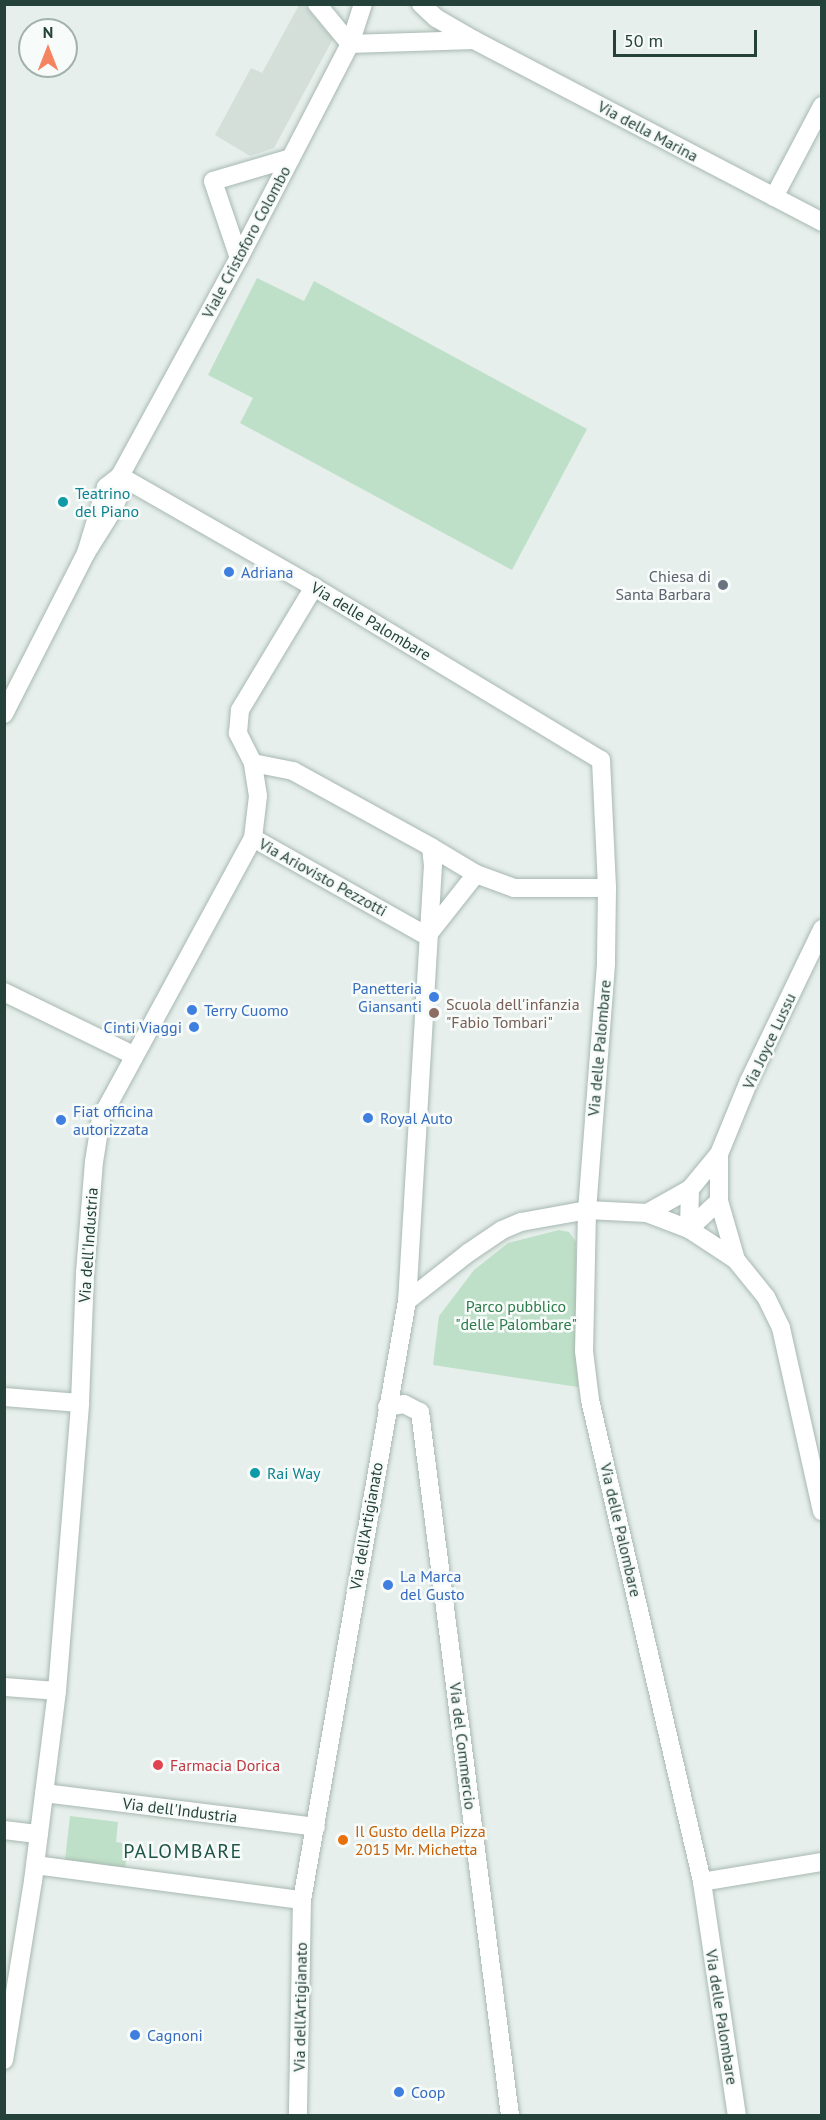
<!DOCTYPE html>
<html>
<head>
<meta charset="utf-8">
<style>
  body { margin:0 }
  #map { position:relative; width:826px; height:2120px; overflow:hidden; background:#e6efeb; font-family:"PT Sans",sans-serif }
  div>[style] { position:absolute }
  .built>* { inset:0; background:#d4dfda }
  .green>* { inset:0; background:#bfe0c8 }
  .roads { filter:drop-shadow(0 0 2px #a8b8b2) drop-shadow(0 0 2px #a8b8b2) }
  .street>* { height:18px; margin:-9px; padding:0 9px; transform-origin:9px; border-radius:9px; background:#fff }
  .secondary>* { height:18px; margin:-9px; padding:0 9px; transform-origin:9px; border-radius:9px; background:#fff }
  .dots>* { width:16px; height:16px; translate:-50% -50%; box-sizing:border-box; border:3px solid #f7fbf9; border-radius:50% }
  span { translate:-50% -50%; white-space:nowrap; text-align:center; line-height:1.15; -webkit-text-stroke:5px #f7fbf9; paint-order:stroke }
  .street-label { font-size:16px; color:#24423a }
  .culture-label { font-size:16px; color:#0d838f }
  .left { translate:0 -50%; text-align:left }
  .shop-label { font-size:16px; color:#366cbe }
  .right { translate:-100% -50%; text-align:right }
  .worship-label { font-size:16px; color:#5b616d }
  .education-label { font-size:16px; color:#785e54 }
  .park-label { font-size:16px; color:#2d7a4b }
  .health-label { font-size:16px; color:#be3a42 }
  .food-label { font-size:16px; color:#c56008 }
  .quarter-label { font-size:20px; color:#1f5548; letter-spacing:1.5px }
  .frame { position:absolute; inset:0; border:6px solid #24423a; pointer-events:none }
  .north { position:absolute; left:18px; top:18px; width:60px; height:60px; box-sizing:border-box; background:#f7fbf9; border:2px solid #a3b1ad; border-radius:50%; rotate:0deg; font-size:16px; font-weight:700; line-height:24px; text-align:center; color:#24423a }
  .north::after { content:''; display:block; margin:auto; width:21px; height:27px; background:#f4845f; clip-path:polygon(50% 0,100% 100%,50% 72%,0 100%) }
  .scale { position:absolute; left:613px; top:30px; width:144px; height:27px; box-sizing:border-box; border:3px solid #24423a; border-top:0; padding-left:8px; font-size:18px; line-height:21px; white-space:nowrap; color:#24423a; -webkit-text-stroke:4px #f7fbf9; paint-order:stroke }
</style>
</head>
<body>
<div id="map">
  <div class="built">
    <i style="clip-path:polygon(299px 5px,304px 5px,333px 39px,274px 148px,250px 156px,215px 135px,251px 68px,262px 73px)"></i>
  </div>
  <div class="green">
    <i style="clip-path:polygon(257px 278px,304px 301px,314px 281px,587px 429px,512px 570px,240px 423px,253px 398px,208px 375px)"></i>
    <i style="clip-path:polygon(559px 1230px,569px 1232px,576px 1242px,578px 1387px,433px 1365px,439px 1316px,474px 1270px,508px 1243px)"></i>
    <i style="clip-path:polygon(70px 1816px,118px 1822px,116px 1842px,128px 1844px,125px 1868px,65px 1860px)"></i>
  </div>
  <div class="roads">
    <div class="street">
      <i style="left:239px;top:258px;width:81px;rotate:-108.7deg"></i>
      <i style="left:213px;top:181px;width:81px;rotate:-16.4deg"></i>
      <i style="left:120px;top:476px;width:224px;rotate:29.8deg"></i>
      <i style="left:314px;top:587px;width:335px;rotate:31.1deg"></i>
      <i style="left:601px;top:760px;width:128px;rotate:87.3deg"></i>
      <i style="left:607px;top:888px;width:76px;rotate:90.8deg"></i>
      <i style="left:606px;top:964px;width:247px;rotate:94.4deg"></i>
      <i style="left:587px;top:1210px;width:141px;rotate:91.2deg"></i>
      <i style="left:584px;top:1351px;width:49px;rotate:83deg"></i>
      <i style="left:590px;top:1400px;width:495px;rotate:76.9deg"></i>
      <i style="left:702px;top:1882px;width:237px;rotate:81.5deg"></i>
      <i style="left:253px;top:763px;width:41px;rotate:11.3deg"></i>
      <i style="left:293px;top:771px;width:158px;rotate:28.8deg"></i>
      <i style="left:431px;top:847px;width:18px;rotate:84deg"></i>
      <i style="left:433px;top:865px;width:437px;rotate:93.4deg"></i>
      <i style="left:407px;top:1301px;width:608px;rotate:99.94deg"></i>
      <i style="left:302px;top:1900px;width:216px;rotate:91.1deg"></i>
      <i style="left:253px;top:838px;width:200px;rotate:29.4deg"></i>
      <i style="left:427px;top:936px;width:79px;rotate:-51.7deg"></i>
      <i style="left:476px;top:874px;width:40px;rotate:20.2deg"></i>
      <i style="left:514px;top:888px;width:93px"></i>
      <i style="left:431px;top:847px;width:52px;rotate:31deg"></i>
      <i style="left:4px;top:992px;width:144px;rotate:26deg"></i>
      <i style="left:719px;top:1154px;width:47px;rotate:90deg"></i>
      <i style="left:719px;top:1201px;width:61px;rotate:73.9deg"></i>
      <i style="left:647px;top:1213px;width:49px;rotate:-29.2deg"></i>
      <i style="left:690px;top:1189px;width:45px;rotate:-50.4deg"></i>
      <i style="left:719px;top:1154px;width:79px;rotate:-67.7deg"></i>
      <i style="left:749px;top:1081px;width:169px;rotate:-64.3deg"></i>
      <i style="left:689px;top:1229px;width:41px;rotate:-43deg"></i>
      <i style="left:689px;top:1229px;width:40px;rotate:-88.6deg"></i>
      <i style="left:407px;top:1301px;width:78px;rotate:-38.2deg"></i>
      <i style="left:468px;top:1253px;width:41px;rotate:-34.1deg"></i>
      <i style="left:502px;top:1230px;width:21px;rotate:-23deg"></i>
      <i style="left:521px;top:1222px;width:67px;rotate:-10.3deg"></i>
      <i style="left:587px;top:1210px;width:60px;rotate:2.9deg"></i>
      <i style="left:647px;top:1213px;width:45px;rotate:20.9deg"></i>
      <i style="left:689px;top:1229px;width:56px;rotate:33.4deg"></i>
      <i style="left:736px;top:1260px;width:48px;rotate:51deg"></i>
      <i style="left:766px;top:1297px;width:34px;rotate:64deg"></i>
      <i style="left:781px;top:1328px;width:188px;rotate:77.4deg"></i>
      <i style="left:4px;top:1397px;width:76px;rotate:4.5deg"></i>
      <i style="left:387px;top:1407px;width:17px;rotate:-10deg"></i>
      <i style="left:404px;top:1404px;width:18px;rotate:27deg"></i>
      <i style="left:420px;top:1412px;width:710px;rotate:82.71deg"></i>
      <i style="left:4px;top:1687px;width:53px;rotate:4.3deg"></i>
      <i style="left:44px;top:1793px;width:274px;rotate:7.1deg"></i>
      <i style="left:4px;top:1830px;width:35px;rotate:7deg"></i>
      <i style="left:35px;top:1865px;width:269px;rotate:7.5deg"></i>
      <i style="left:702px;top:1882px;width:122px;rotate:-9.5deg"></i>
      <i style="left:4px;top:2060px;width:181px;rotate:-80.8deg"></i>
      <i style="left:33px;top:1881px;width:192px;rotate:-82.8deg"></i>
      <i style="left:57px;top:1691px;width:289px;rotate:-85.4deg"></i>
      <i style="left:80px;top:1403px;width:130px;rotate:-87.8deg"></i>
      <i style="left:85px;top:1273px;width:111px;rotate:-85.4deg"></i>
      <i style="left:94px;top:1162px;width:45px;rotate:-81deg"></i>
      <i style="left:101px;top:1118px;width:319px;rotate:-61.5deg"></i>
      <i style="left:253px;top:838px;width:42px;rotate:-83.2deg"></i>
      <i style="left:258px;top:796px;width:33px;rotate:-99deg"></i>
      <i style="left:253px;top:763px;width:34px;rotate:-117deg"></i>
      <i style="left:238px;top:733px;width:23px;rotate:-85deg"></i>
      <i style="left:240px;top:710px;width:144px;rotate:-59deg"></i>
    </div>
    <div class="secondary">
      <i style="left:317px;top:4px;width:52px;rotate:50.5deg"></i>
      <i style="left:421px;top:4px;width:21px;rotate:43deg"></i>
      <i style="left:436px;top:18px;width:44px;rotate:30.1deg"></i>
      <i style="left:474px;top:40px;width:393px;rotate:27.6deg"></i>
      <i style="left:350px;top:44px;width:124px;rotate:-1.8deg"></i>
      <i style="left:774px;top:197px;width:103px;rotate:-62.2deg"></i>
      <i style="left:86px;top:553px;width:69px;rotate:-73.1deg"></i>
      <i style="left:106px;top:487px;width:18px;rotate:-38deg"></i>
      <i style="left:120px;top:476px;width:248px;rotate:-61.4deg"></i>
      <i style="left:239px;top:258px;width:241px;rotate:-62.6deg"></i>
      <i style="left:350px;top:44px;width:42px;rotate:-72deg"></i>
      <i style="left:4px;top:714px;width:181px;rotate:-63deg"></i>
      <i style="left:86px;top:553px;width:51px;rotate:-57.9deg"></i>
      <i style="left:113px;top:510px;width:18px;rotate:-68deg"></i>
      <i style="left:120px;top:493px;width:17px;rotate:-90deg"></i>
    </div>
  </div>
  <div class="dots">
    <i style="left:63px;top:502px;background:#0f9aa8"></i>
    <i style="left:229px;top:572px;background:#3f7fe0"></i>
    <i style="left:723px;top:585px;background:#6b7280"></i>
    <i style="left:434px;top:997px;background:#3f7fe0"></i>
    <i style="left:192px;top:1010px;background:#3f7fe0"></i>
    <i style="left:434px;top:1013px;background:#8d6e63"></i>
    <i style="left:194px;top:1027px;background:#3f7fe0"></i>
    <i style="left:368px;top:1118px;background:#3f7fe0"></i>
    <i style="left:61px;top:1120px;background:#3f7fe0"></i>
    <i style="left:255px;top:1473px;background:#0f9aa8"></i>
    <i style="left:388px;top:1585px;background:#3f7fe0"></i>
    <i style="left:158px;top:1765px;background:#e0444e"></i>
    <i style="left:343px;top:1840px;background:#e8710a"></i>
    <i style="left:135px;top:2035px;background:#3f7fe0"></i>
    <i style="left:399px;top:2092px;background:#3f7fe0"></i>
  </div>
  <div class="street-label">
    <span style="left:648px;top:131px;rotate:28deg">Via della Marina</span>
    <span style="left:246px;top:242px;rotate:-62deg">Viale Cristoforo Colombo</span>
    <span style="left:371px;top:621px;rotate:31deg">Via delle Palombare</span>
    <span style="left:323px;top:877px;rotate:29deg">Via Ariovisto Pezzotti</span>
    <span style="left:769px;top:1041px;rotate:-65deg">Via Joyce Lussu</span>
    <span style="left:599px;top:1048px;rotate:-85deg">Via delle Palombare</span>
    <span style="left:88px;top:1245px;rotate:-86deg">Via dell'Industria</span>
    <span style="left:366px;top:1526px;rotate:-80deg">Via dell'Artigianato</span>
    <span style="left:621px;top:1530px;rotate:77deg">Via delle Palombare</span>
    <span style="left:463px;top:1746px;rotate:83deg">Via del Commercio</span>
    <span style="left:180px;top:1810px;rotate:7deg">Via dell'Industria</span>
    <span style="left:300px;top:2007px;rotate:-89deg">Via dell'Artigianato</span>
    <span style="left:722px;top:2017px;rotate:81deg">Via delle Palombare</span>
  </div>
  <div class="culture-label">
    <span class="left" style="left:75px;top:502px">Teatrino<br>del Piano</span>
    <span class="left" style="left:267px;top:1473px">Rai Way</span>
  </div>
  <div class="shop-label">
    <span class="left" style="left:241px;top:572px">Adriana</span>
    <span class="right" style="left:422px;top:997px">Panetteria<br>Giansanti</span>
    <span class="left" style="left:204px;top:1010px">Terry Cuomo</span>
    <span class="right" style="left:182px;top:1027px">Cinti Viaggi</span>
    <span class="left" style="left:73px;top:1120px">Fiat officina<br>autorizzata</span>
    <span class="left" style="left:380px;top:1118px">Royal Auto</span>
    <span class="left" style="left:400px;top:1585px">La Marca<br>del Gusto</span>
    <span class="left" style="left:147px;top:2035px">Cagnoni</span>
    <span class="left" style="left:411px;top:2092px">Coop</span>
  </div>
  <div class="worship-label">
    <span class="right" style="left:711px;top:585px">Chiesa di<br>Santa Barbara</span>
  </div>
  <div class="education-label">
    <span class="left" style="left:446px;top:1013px">Scuola dell'infanzia<br>"Fabio Tombari"</span>
  </div>
  <div class="park-label">
    <span style="left:516px;top:1315px">Parco pubblico<br>"delle Palombare"</span>
  </div>
  <div class="health-label">
    <span class="left" style="left:170px;top:1765px">Farmacia Dorica</span>
  </div>
  <div class="food-label">
    <span class="left" style="left:355px;top:1840px">Il Gusto della Pizza<br>2015 Mr. Michetta</span>
  </div>
  <div class="quarter-label">
    <span style="left:183px;top:1851px">PALOMBARE</span>
  </div>
  <div class="frame"></div>
  <div class="north">N</div>
  <div class="scale">50 m</div>
</div>
</body>
</html>
